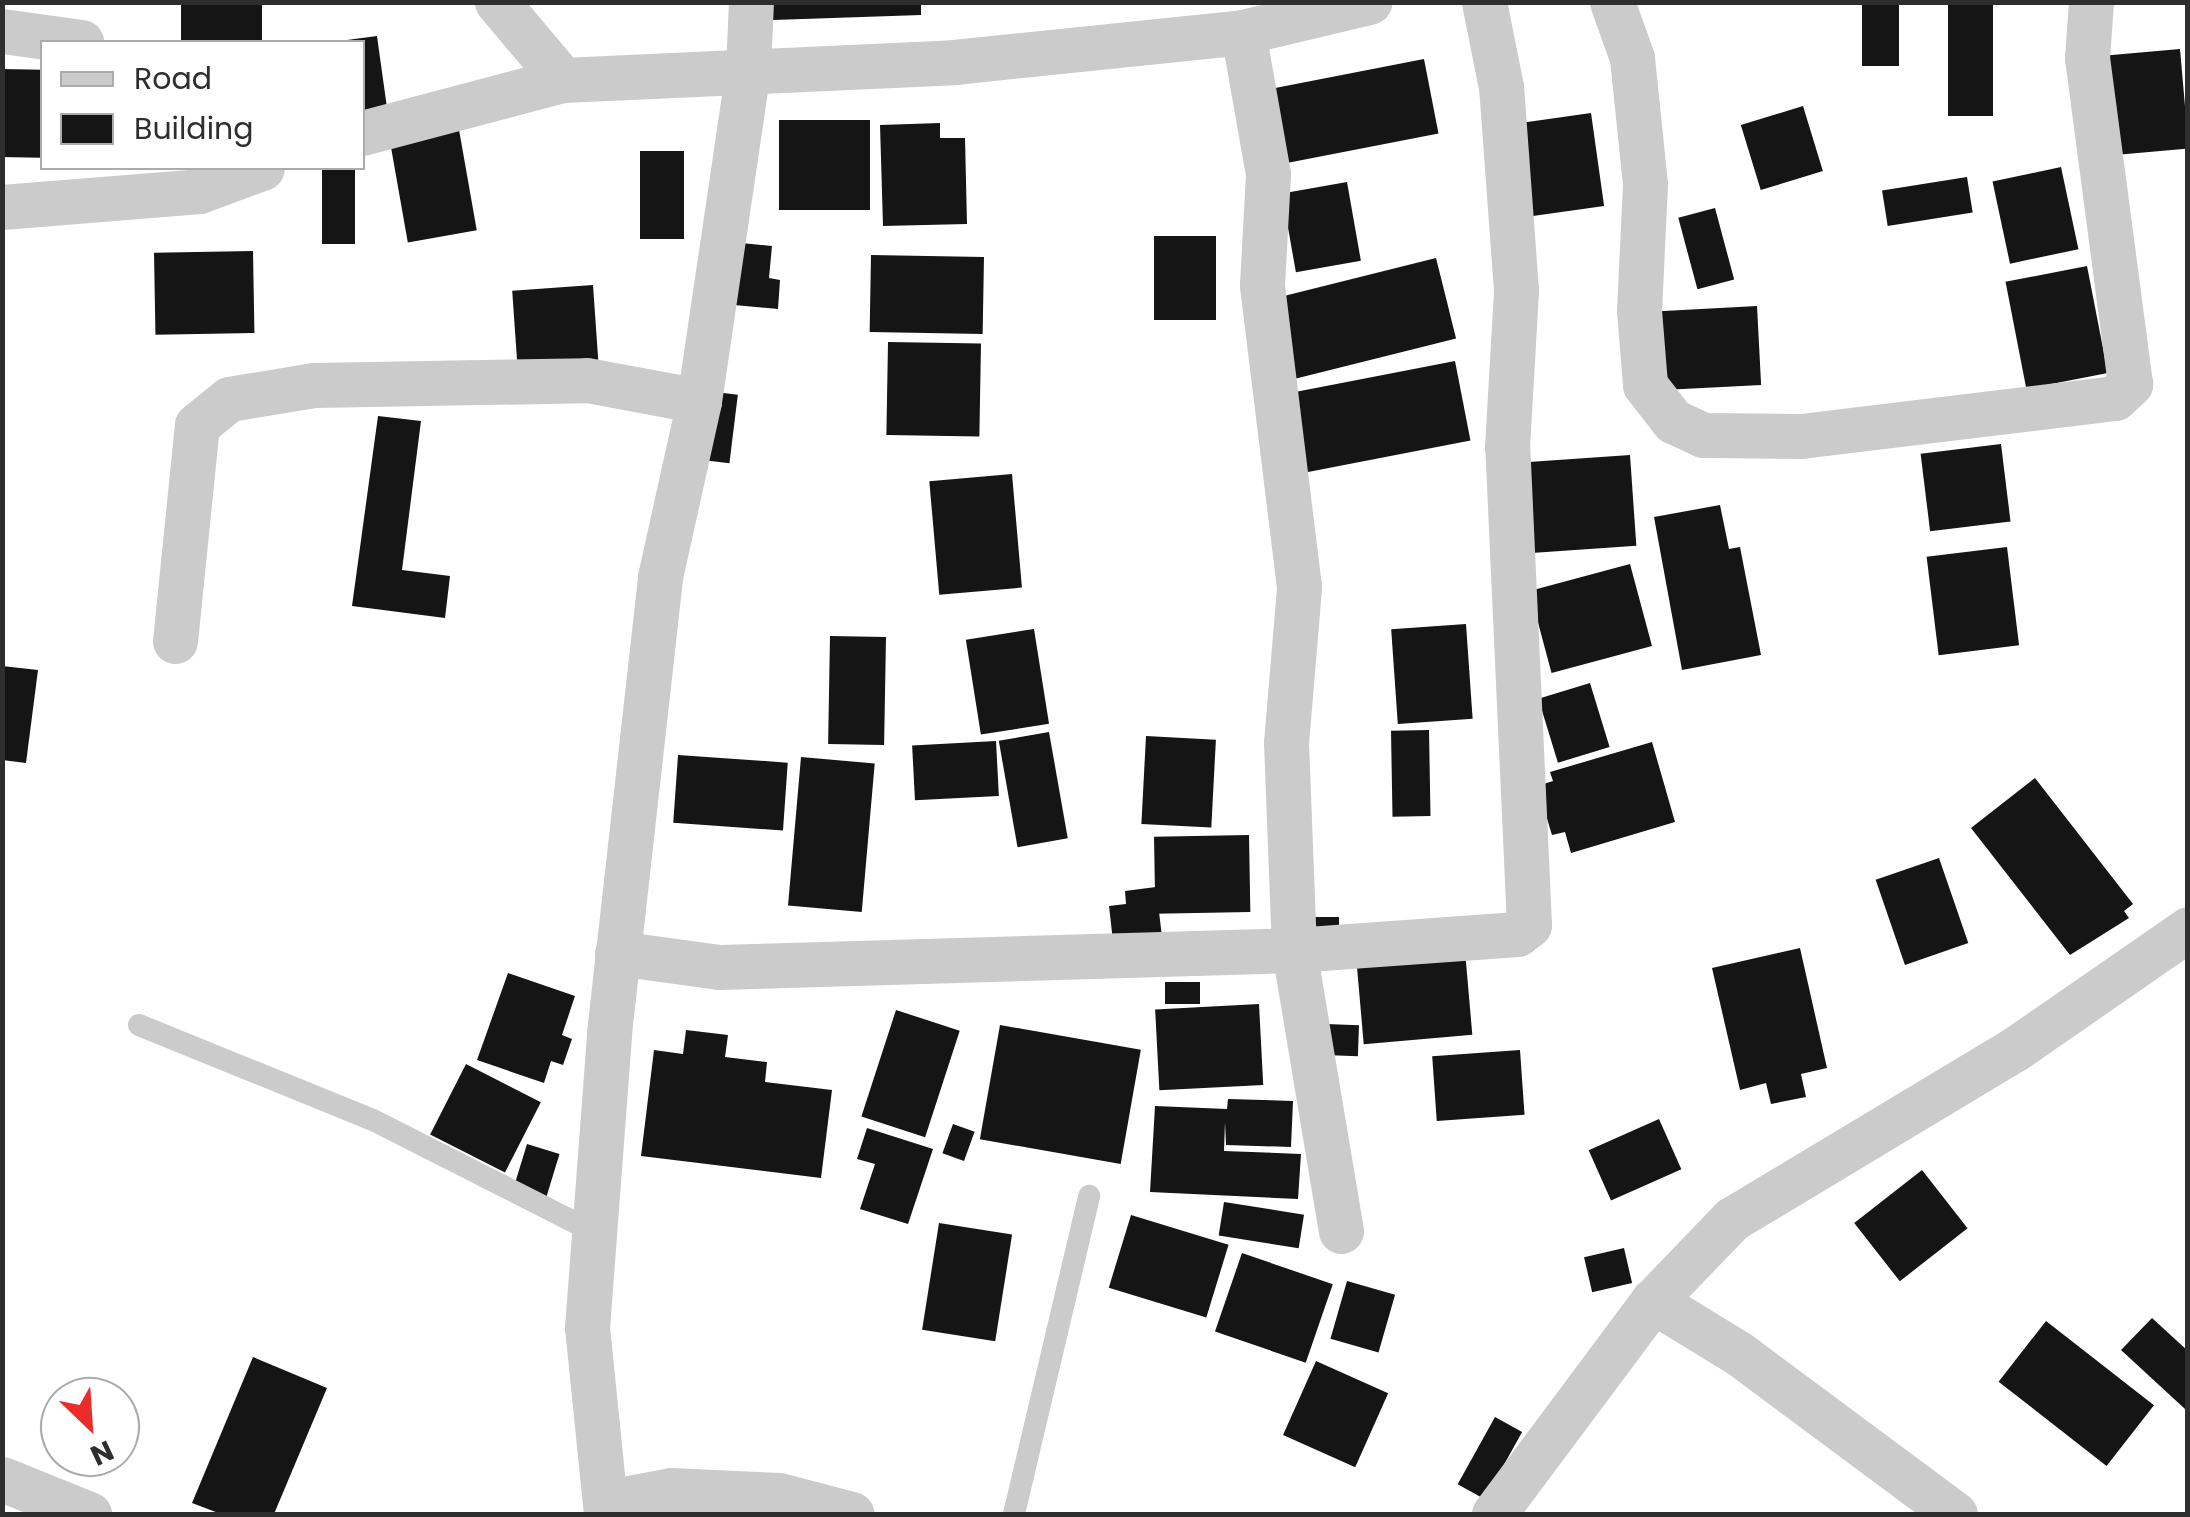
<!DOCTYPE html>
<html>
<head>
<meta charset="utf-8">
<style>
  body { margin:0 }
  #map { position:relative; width:2190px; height:1517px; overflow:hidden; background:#fff; font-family:Poppins,sans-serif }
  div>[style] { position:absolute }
  .building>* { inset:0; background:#151515; transform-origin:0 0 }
  .lane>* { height:22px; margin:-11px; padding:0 11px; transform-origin:11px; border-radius:11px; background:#cbcbcb }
  .street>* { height:45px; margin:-22.5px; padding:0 22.5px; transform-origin:22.5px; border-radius:22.5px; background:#cbcbcb }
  span { translate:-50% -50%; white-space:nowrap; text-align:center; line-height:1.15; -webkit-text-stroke:10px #fff; paint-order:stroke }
  .frame { position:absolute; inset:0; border:5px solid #2e2e2e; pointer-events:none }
  .legend { position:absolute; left:40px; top:40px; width:325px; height:130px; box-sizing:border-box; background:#fff; border:2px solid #ababab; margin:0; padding:12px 18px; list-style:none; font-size:30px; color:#2e2e2e }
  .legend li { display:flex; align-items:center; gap:20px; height:50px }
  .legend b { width:50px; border:2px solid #ababab }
  .north { position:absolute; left:40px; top:1377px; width:100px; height:100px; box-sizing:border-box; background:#fff; border:2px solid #ababab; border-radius:50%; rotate:155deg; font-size:28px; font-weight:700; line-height:40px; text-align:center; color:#2e2e2e }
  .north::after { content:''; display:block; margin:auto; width:35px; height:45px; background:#eb2d2a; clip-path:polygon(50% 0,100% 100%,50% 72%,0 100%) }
</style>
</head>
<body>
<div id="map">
  <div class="building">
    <i style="left:181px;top:2px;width:81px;height:40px"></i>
    <i style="clip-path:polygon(772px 2px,921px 2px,921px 15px,773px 20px)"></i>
    <i style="left:1862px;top:2px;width:37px;height:64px"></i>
    <i style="left:1948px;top:2px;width:45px;height:114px"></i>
    <i style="clip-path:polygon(377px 36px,387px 108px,362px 112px,362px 42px,347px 40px)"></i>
    <i style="left:2180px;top:49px;width:100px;height:74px;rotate:85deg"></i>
    <i style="left:1424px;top:59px;width:76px;height:165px;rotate:79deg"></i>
    <i style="left:2px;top:69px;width:40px;height:88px;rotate:1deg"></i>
    <i style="left:1803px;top:106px;width:68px;height:65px;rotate:73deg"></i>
    <i style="left:1591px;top:113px;width:94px;height:84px;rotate:82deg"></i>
    <i style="left:870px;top:120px;width:90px;height:91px;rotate:90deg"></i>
    <i style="clip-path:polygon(940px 123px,940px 138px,965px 138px,967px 224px,883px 226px,880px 125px)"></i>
    <i style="left:458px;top:124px;width:108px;height:70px;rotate:80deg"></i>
    <i style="left:684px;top:151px;width:88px;height:44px;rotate:90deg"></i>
    <i style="left:2061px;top:167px;width:84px;height:70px;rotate:78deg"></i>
    <i style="left:322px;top:168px;width:33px;height:76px"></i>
    <i style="left:1967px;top:177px;width:36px;height:86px;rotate:81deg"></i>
    <i style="left:1347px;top:182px;width:80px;height:66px;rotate:80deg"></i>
    <i style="left:1715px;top:208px;width:74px;height:38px;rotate:75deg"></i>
    <i style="left:1154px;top:236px;width:62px;height:84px"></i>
    <i style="clip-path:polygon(741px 243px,772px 246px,769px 278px,780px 280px,778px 309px,734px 305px)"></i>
    <i style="left:253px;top:251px;width:82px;height:99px;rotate:89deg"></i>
    <i style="left:871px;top:255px;width:113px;height:77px;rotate:1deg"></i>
    <i style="left:1436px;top:258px;width:83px;height:172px;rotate:76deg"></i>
    <i style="left:2087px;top:266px;width:109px;height:83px;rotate:79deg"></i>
    <i style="left:593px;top:285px;width:75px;height:81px;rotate:86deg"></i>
    <i style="left:1757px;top:306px;width:79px;height:98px;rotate:87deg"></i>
    <i style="left:888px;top:342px;width:93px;height:93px;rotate:1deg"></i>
    <i style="left:1455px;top:361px;width:81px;height:172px;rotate:79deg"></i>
    <i style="left:715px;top:392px;width:23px;height:69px;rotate:7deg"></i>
    <i style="clip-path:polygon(378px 416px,421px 421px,402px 570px,450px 576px,445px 618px,352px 606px)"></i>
    <i style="left:2001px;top:444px;width:78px;height:81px;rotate:83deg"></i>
    <i style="left:1630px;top:455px;width:91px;height:105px;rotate:86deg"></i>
    <i style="left:1012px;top:474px;width:114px;height:83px;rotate:85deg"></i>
    <i style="clip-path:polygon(1720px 505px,1729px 549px,1740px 547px,1761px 655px,1682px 670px,1654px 517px)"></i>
    <i style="left:2007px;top:547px;width:99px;height:81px;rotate:83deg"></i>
    <i style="left:1630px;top:564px;width:85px;height:104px;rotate:75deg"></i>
    <i style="left:1466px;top:624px;width:95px;height:75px;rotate:86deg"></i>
    <i style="left:1034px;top:629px;width:96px;height:69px;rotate:81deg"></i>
    <i style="left:830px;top:636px;width:56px;height:108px;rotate:1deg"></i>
    <i style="clip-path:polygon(2px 666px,38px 670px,26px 763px,2px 760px)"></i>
    <i style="left:1590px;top:683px;width:67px;height:54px;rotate:73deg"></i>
    <i style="left:1429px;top:730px;width:86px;height:38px;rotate:89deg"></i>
    <i style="left:1049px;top:732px;width:108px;height:51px;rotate:80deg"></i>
    <i style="left:1146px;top:736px;width:70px;height:88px;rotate:3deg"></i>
    <i style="left:996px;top:741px;width:55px;height:84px;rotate:87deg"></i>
    <i style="clip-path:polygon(1652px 742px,1675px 822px,1571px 853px,1565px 832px,1552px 835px,1537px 786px,1553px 781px,1550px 772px)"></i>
    <i style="left:678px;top:755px;width:110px;height:68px;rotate:4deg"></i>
    <i style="left:801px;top:757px;width:74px;height:149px;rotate:5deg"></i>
    <i style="clip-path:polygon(2035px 778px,2133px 904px,2124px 911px,2129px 918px,2070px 955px,1971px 828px)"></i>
    <i style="left:1249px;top:835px;width:77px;height:95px;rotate:89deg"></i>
    <i style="left:1939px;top:858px;width:90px;height:67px;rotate:71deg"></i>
    <i style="clip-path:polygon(1156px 887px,1163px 945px,1114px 950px,1109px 906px,1126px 904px,1125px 891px)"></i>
    <i style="left:1307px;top:917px;width:32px;height:16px"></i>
    <i style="clip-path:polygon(1800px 948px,1827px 1068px,1801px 1074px,1806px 1097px,1771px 1104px,1766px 1083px,1740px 1090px,1712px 968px)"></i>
    <i style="left:1465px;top:951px;width:84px;height:109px;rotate:85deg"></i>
    <i style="clip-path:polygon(508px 973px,575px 996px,562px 1035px,572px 1039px,563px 1065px,551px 1061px,544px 1083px,477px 1060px)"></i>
    <i style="left:1200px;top:982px;width:22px;height:35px;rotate:90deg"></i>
    <i style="left:1259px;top:1004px;width:81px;height:104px;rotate:87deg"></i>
    <i style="left:896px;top:1010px;width:67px;height:112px;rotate:18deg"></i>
    <i style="left:1326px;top:1024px;width:33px;height:31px;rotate:2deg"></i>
    <i style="left:1000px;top:1025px;width:143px;height:116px;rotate:10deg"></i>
    <i style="clip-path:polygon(686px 1030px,728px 1035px,725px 1057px,767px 1062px,765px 1082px,832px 1090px,821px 1178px,641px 1156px,654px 1050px,683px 1054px)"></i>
    <i style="left:1520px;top:1050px;width:65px;height:88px;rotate:86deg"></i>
    <i style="left:466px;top:1064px;width:84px;height:79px;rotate:27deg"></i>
    <i style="clip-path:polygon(1228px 1099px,1293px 1101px,1291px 1147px,1226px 1145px,1225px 1122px,1224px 1151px,1301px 1154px,1298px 1199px,1150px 1192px,1155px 1106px,1227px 1109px)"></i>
    <i style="left:1659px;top:1119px;width:55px;height:77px;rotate:66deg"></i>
    <i style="left:953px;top:1124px;width:23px;height:31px;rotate:20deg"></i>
    <i style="clip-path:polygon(867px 1128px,933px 1149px,908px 1224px,860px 1209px,875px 1164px,857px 1159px)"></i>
    <i style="left:527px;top:1144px;width:34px;height:46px;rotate:17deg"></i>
    <i style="left:1922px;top:1170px;width:74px;height:86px;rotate:52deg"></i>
    <i style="left:1224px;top:1202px;width:81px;height:34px;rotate:9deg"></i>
    <i style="left:1131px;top:1215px;width:102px;height:76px;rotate:17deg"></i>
    <i style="left:939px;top:1223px;width:74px;height:108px;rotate:9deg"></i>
    <i style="left:1624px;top:1248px;width:36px;height:41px;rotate:77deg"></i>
    <i style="left:1242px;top:1253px;width:96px;height:83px;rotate:19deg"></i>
    <i style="left:1347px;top:1281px;width:50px;height:60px;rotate:16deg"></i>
    <i style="clip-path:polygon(2152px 1318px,2188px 1351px,2185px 1409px,2121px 1350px)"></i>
    <i style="left:2046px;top:1321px;width:137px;height:77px;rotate:38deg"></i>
    <i style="clip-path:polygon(253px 1357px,327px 1388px,274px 1514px,221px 1514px,192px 1503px)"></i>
    <i style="left:1316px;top:1361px;width:79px;height:81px;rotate:24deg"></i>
    <i style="left:1495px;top:1417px;width:31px;height:77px;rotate:29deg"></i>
  </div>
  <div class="lane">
    <i style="left:139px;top:1025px;width:253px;rotate:22.1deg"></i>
    <i style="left:373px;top:1120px;width:250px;rotate:26.9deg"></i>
    <i style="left:1014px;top:1514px;width:327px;rotate:-76.7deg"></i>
  </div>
  <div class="street">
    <i style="left:497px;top:2px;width:102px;rotate:49.8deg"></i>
    <i style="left:1612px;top:2px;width:59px;rotate:70.3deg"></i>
    <i style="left:1632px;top:58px;width:127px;rotate:84.1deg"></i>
    <i style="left:1645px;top:184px;width:126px;rotate:92.7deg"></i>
    <i style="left:1639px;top:310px;width:75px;rotate:85.4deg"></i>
    <i style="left:1645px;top:385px;width:46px;rotate:52.1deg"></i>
    <i style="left:1673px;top:421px;width:33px;rotate:25deg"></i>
    <i style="left:1703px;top:435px;width:98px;rotate:0.6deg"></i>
    <i style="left:1801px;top:436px;width:316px;rotate:-6.9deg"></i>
    <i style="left:2115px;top:398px;width:21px;rotate:-43deg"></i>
    <i style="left:2130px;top:384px;width:329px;rotate:-97.5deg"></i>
    <i style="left:2087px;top:58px;width:56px;rotate:-85.9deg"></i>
    <i style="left:2px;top:31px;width:80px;rotate:7.9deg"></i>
    <i style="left:362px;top:133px;width:208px;rotate:-14.8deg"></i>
    <i style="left:563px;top:80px;width:391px;rotate:-2.6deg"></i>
    <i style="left:954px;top:62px;width:291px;rotate:-5.9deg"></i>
    <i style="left:1243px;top:32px;width:130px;rotate:-13.4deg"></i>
    <i style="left:2px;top:207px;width:198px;rotate:-4.6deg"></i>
    <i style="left:199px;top:191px;width:67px;rotate:-20.1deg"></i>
    <i style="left:175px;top:641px;width:217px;rotate:-84.2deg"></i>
    <i style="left:197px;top:425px;width:41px;rotate:-39.1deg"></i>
    <i style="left:229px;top:399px;width:86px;rotate:-9.4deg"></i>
    <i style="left:314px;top:385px;width:273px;rotate:-1deg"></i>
    <i style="left:587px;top:380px;width:114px;rotate:10.6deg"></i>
    <i style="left:617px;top:953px;width:103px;rotate:7.8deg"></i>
    <i style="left:719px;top:967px;width:575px;rotate:-1.69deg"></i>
    <i style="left:1294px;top:950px;width:207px;rotate:-92.2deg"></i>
    <i style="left:1286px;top:743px;width:157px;rotate:-85.2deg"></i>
    <i style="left:1299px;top:587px;width:304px;rotate:-97deg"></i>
    <i style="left:1262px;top:285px;width:111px;rotate:-86.9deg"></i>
    <i style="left:1268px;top:174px;width:144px;rotate:-100deg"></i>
    <i style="left:1341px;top:1231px;width:285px;rotate:-99.5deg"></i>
    <i style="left:1294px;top:950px;width:224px;rotate:-4.1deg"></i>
    <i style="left:1517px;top:934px;width:15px;rotate:-37deg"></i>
    <i style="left:1529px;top:925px;width:479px;rotate:-92.6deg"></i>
    <i style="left:1507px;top:447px;width:157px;rotate:-86.7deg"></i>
    <i style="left:1516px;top:290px;width:204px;rotate:-94.2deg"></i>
    <i style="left:1501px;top:87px;width:87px;rotate:-101.3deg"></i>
    <i style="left:2px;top:1479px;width:94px;rotate:21.9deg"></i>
    <i style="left:607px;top:1502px;width:65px;rotate:-10.6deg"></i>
    <i style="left:671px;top:1490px;width:108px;rotate:2.7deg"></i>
    <i style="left:779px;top:1495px;width:75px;rotate:14.6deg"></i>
    <i style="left:606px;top:1514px;width:187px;rotate:-95.8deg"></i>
    <i style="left:587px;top:1328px;width:296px;rotate:-85.7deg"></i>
    <i style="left:609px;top:1033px;width:459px;rotate:-83.6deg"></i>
    <i style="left:660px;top:577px;width:180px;rotate:-77.5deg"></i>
    <i style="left:699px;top:401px;width:335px;rotate:-81.6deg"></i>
    <i style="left:748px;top:70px;width:68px;rotate:-87.5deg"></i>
    <i style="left:1494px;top:1514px;width:266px;rotate:-53.3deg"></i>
    <i style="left:1955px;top:1514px;width:270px;rotate:-143.4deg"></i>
    <i style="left:1738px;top:1353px;width:100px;rotate:-148.5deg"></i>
    <i style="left:1653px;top:1301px;width:114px;rotate:-46.1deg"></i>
    <i style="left:1732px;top:1219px;width:330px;rotate:-31deg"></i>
    <i style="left:2015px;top:1049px;width:211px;rotate:-34.7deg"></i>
  </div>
  <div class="frame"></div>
  <ul class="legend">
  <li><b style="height:12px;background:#cbcbcb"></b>Road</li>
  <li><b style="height:28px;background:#151515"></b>Building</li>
  </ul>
  <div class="north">N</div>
</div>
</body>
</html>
